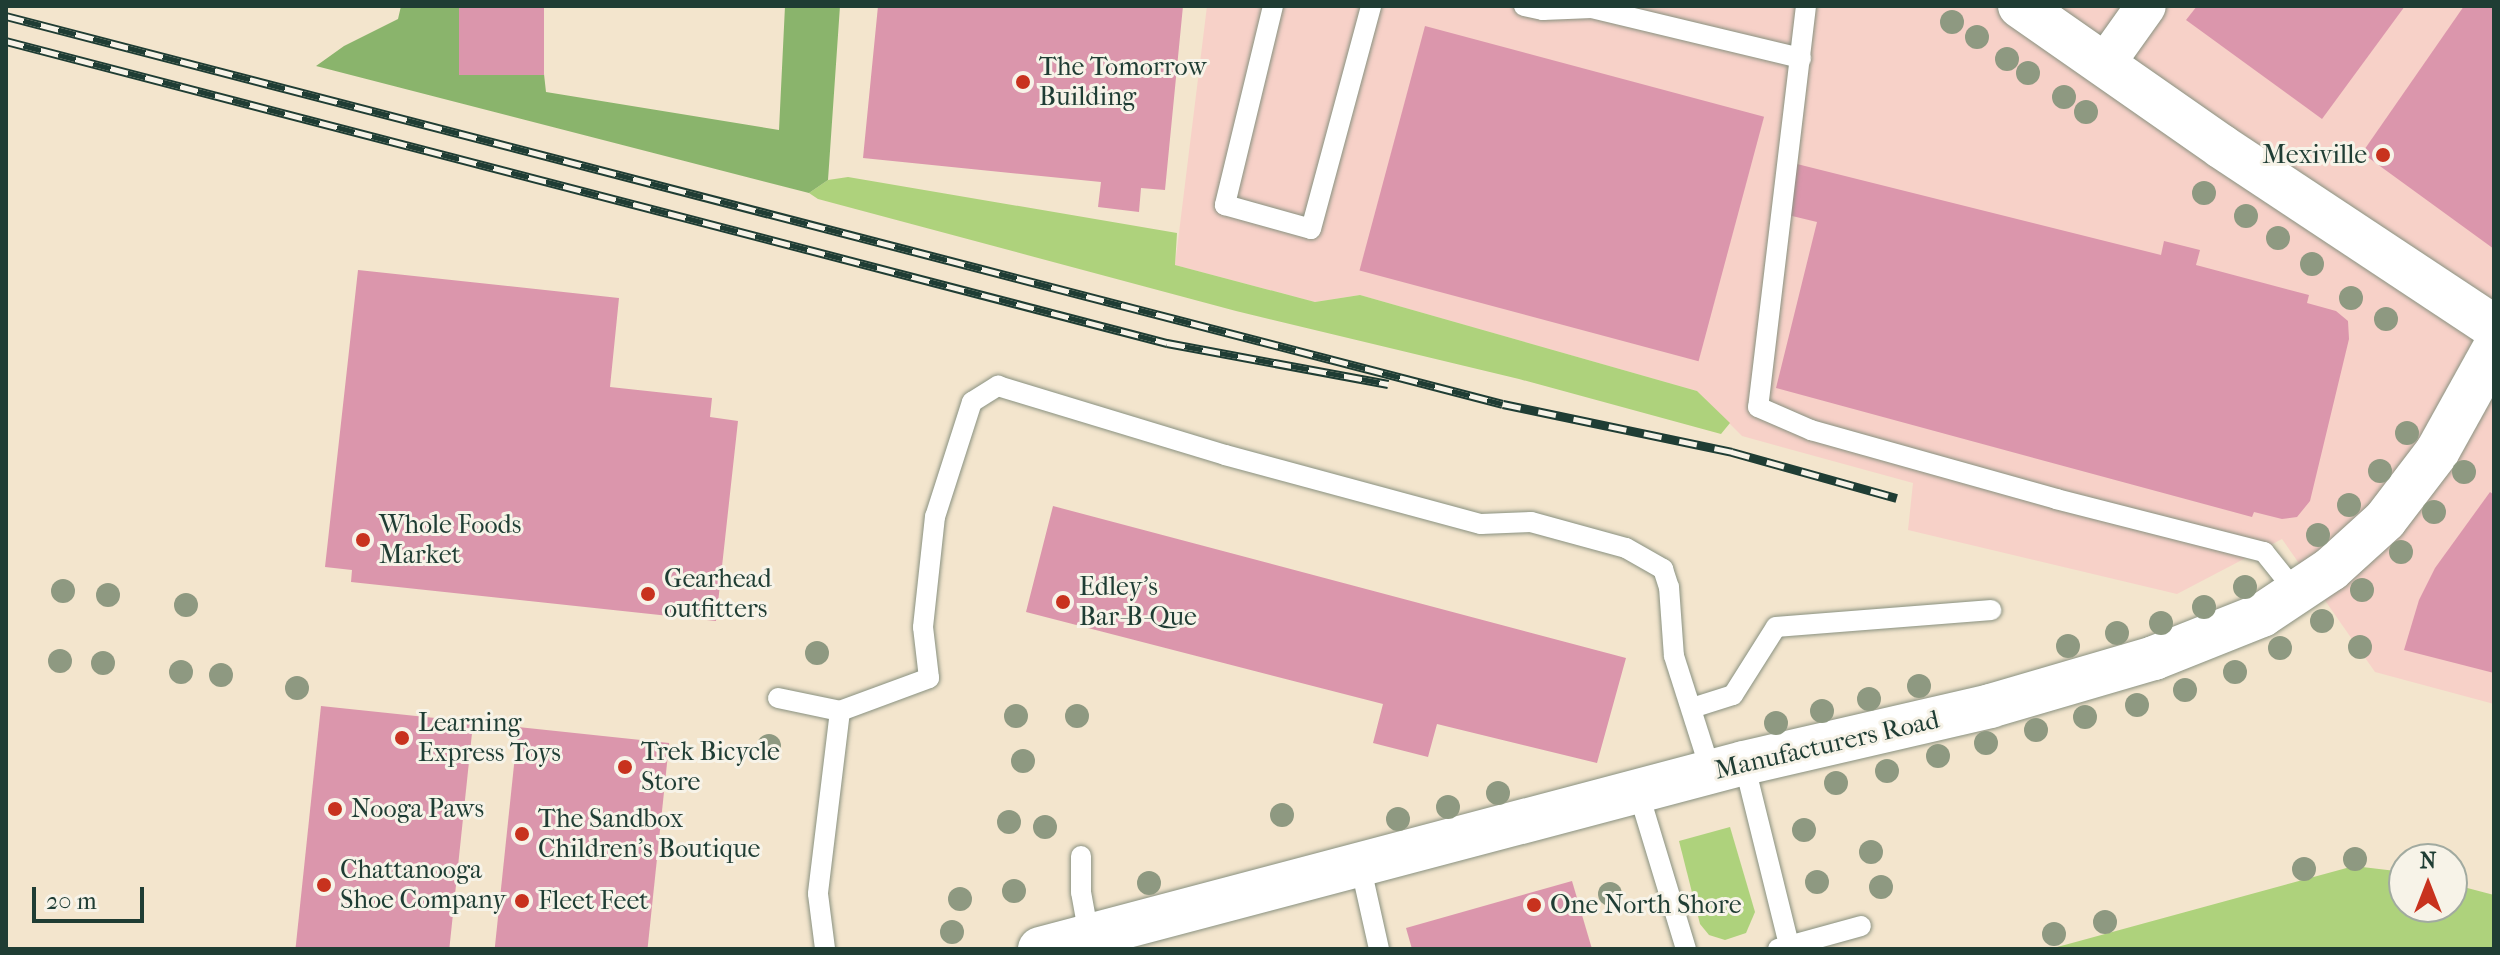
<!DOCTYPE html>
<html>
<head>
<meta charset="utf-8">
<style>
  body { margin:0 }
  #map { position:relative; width:2500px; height:955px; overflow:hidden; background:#f3e5cd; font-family:"IM FELL French Canon",serif }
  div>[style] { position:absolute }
  .built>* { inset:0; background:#f7d1c8 }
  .green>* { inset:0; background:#aed27c }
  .forest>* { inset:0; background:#8ab46c }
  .building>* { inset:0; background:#db96ac; transform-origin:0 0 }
  .roads { filter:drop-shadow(0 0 2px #899180) drop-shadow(0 0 2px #899180) }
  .service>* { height:20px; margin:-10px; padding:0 10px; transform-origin:10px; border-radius:10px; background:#fff }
  .minor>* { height:40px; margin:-20px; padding:0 20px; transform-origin:20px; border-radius:20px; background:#fff }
  .secondary>* { height:44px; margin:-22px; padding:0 22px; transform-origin:22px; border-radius:22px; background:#fff }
  .primary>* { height:44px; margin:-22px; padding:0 22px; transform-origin:22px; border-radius:22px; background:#fff }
  .rail>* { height:9px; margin-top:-4.5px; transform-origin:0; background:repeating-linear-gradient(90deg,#f7f3e8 0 18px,#1f3d34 0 36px); box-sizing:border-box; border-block:2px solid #1f3d34 }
  .trees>* { width:24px; height:24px; margin:-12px; border-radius:50%; background:#8e9981 }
  .dots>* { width:22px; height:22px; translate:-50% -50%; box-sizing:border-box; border:4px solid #f7f3e8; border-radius:50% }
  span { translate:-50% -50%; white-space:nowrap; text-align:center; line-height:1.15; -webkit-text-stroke:6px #f7f3e8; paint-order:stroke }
  .poi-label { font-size:26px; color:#1f3d34 }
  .left { translate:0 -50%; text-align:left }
  .right { translate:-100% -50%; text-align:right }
  .street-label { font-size:26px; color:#1f3d34 }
  .frame { position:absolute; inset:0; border:8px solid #1f3d34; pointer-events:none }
  .north { position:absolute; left:2388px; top:843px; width:80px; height:80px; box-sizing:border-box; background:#f7f3e8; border:2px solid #a1aaa0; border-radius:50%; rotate:0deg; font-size:22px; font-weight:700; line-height:32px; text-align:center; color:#1f3d34 }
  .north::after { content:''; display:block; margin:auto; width:28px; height:36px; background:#c8321e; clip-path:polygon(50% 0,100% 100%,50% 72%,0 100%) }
  .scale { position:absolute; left:32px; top:887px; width:112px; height:36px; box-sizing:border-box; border:4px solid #1f3d34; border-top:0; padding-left:10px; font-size:24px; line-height:28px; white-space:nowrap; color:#1f3d34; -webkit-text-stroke:6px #f7f3e8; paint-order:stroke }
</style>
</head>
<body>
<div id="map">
  <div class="built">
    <i style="clip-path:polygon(1207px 6px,2494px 6px,2494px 704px,2375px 672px,2282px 539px,2177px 594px,1908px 530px,1913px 483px,1742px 436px,1697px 391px,1360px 295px,1315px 302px,1175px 265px)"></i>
  </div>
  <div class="green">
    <i style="clip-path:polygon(848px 177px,1177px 233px,1175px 265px,1315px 302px,1360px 295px,1697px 391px,1730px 423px,1721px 434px,1519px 379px,1236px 311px,818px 199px,809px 193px,828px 180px)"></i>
    <i style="clip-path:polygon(1730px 827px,1755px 912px,1746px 933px,1725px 940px,1709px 935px,1700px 924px,1679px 841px)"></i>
    <i style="clip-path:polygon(2354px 866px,2404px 872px,2404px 907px,2452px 907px,2452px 884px,2494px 895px,2494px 949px,2050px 949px)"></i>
  </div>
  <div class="forest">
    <i style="clip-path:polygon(401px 6px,459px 6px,461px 75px,544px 74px,546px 92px,779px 130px,785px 6px,840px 6px,828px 180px,809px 193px,316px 66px,344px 46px,398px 19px)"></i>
  </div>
  <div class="building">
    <i style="left:459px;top:6px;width:85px;height:69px"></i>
    <i style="clip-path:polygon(878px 6px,1183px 6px,1165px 190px,1141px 188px,1139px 212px,1098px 207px,1101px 182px,863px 158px)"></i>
    <i style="clip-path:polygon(2197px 6px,2405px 6px,2322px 119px,2186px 20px)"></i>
    <i style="clip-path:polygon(2464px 6px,2494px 6px,2494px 249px,2362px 153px)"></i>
    <i style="left:1425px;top:26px;width:351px;height:253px;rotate:15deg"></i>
    <i style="clip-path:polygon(1797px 164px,2161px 255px,2164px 241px,2200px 250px,2196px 265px,2309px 295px,2307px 303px,2336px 311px,2348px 321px,2349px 339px,2310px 501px,2297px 517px,2282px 519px,2254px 512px,2252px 517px,1776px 388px,1817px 222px,1788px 215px)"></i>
    <i style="clip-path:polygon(358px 270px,619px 298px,610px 387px,712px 398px,710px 417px,738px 421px,716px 621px,351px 582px,352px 570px,325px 567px)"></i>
    <i style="clip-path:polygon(2490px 492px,2494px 495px,2494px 673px,2404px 650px,2419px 600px,2435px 568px)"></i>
    <i style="clip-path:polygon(1053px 506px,1626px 658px,1597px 763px,1437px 724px,1428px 757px,1373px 743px,1383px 704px,1026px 612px)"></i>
    <i style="left:321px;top:706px;width:153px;height:244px;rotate:6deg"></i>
    <i style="left:518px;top:727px;width:152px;height:223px;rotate:6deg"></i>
    <i style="clip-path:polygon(1572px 881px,1592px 949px,1412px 949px,1406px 928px)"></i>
  </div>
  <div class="roads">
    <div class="service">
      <i style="left:1273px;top:6px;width:205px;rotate:103.6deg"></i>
      <i style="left:1225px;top:205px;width:89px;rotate:15.6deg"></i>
      <i style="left:1311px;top:229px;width:231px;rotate:-74.9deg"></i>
      <i style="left:1524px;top:6px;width:19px;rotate:12deg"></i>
      <i style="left:1543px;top:10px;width:5px;rotate:-53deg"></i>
      <i style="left:1806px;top:6px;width:404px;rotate:96.8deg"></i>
      <i style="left:1758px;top:407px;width:58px;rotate:23.5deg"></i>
      <i style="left:1811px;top:430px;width:255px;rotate:15.7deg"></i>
      <i style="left:2056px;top:499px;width:215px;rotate:14.3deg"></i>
      <i style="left:2264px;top:552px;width:51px;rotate:51.3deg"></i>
      <i style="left:1543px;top:10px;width:49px;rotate:-2.3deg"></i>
      <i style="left:1592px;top:8px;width:215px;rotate:13.5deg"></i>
      <i style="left:778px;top:698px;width:63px;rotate:11.8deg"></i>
      <i style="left:840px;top:711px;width:184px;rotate:96.9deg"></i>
      <i style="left:818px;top:894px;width:55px;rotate:82.7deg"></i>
      <i style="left:1692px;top:708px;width:43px;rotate:-17.6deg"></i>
      <i style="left:1733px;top:695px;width:80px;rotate:-57.7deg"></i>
      <i style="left:1776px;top:627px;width:216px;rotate:-4.5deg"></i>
      <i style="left:840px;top:711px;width:95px;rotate:-20.3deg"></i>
      <i style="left:929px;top:678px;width:51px;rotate:-96.7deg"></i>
      <i style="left:923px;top:627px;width:111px;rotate:-83.8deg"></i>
      <i style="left:935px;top:517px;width:121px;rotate:-72.2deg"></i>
      <i style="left:972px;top:402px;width:31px;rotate:-32deg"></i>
      <i style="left:998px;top:386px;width:237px;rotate:16.9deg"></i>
      <i style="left:1225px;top:455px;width:265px;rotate:15.1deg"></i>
      <i style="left:1481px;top:524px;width:50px;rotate:-2.3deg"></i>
      <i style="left:1531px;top:522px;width:98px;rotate:15.3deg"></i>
      <i style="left:1626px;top:548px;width:43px;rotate:29.6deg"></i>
      <i style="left:1663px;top:569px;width:19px;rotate:72deg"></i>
      <i style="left:1669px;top:587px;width:69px;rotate:85.9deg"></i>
      <i style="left:1674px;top:656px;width:122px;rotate:72.3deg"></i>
      <i style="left:1744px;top:763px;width:192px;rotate:76.1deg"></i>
      <i style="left:1638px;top:791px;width:165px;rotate:73.1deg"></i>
      <i style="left:1081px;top:856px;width:36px;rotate:90deg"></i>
      <i style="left:1081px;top:892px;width:45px;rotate:79.7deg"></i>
      <i style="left:1360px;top:864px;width:87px;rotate:77.4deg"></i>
      <i style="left:1778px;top:949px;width:86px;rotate:-15.5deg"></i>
    </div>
    <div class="minor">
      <i style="left:2104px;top:65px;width:72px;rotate:-54.6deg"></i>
    </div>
    <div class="secondary">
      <i style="left:2020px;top:6px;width:246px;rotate:34.9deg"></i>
      <i style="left:2222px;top:147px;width:326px;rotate:33.5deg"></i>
    </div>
    <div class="primary">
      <i style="left:1040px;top:949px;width:728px;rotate:-14.8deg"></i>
      <i style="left:1744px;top:763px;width:253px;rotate:-13deg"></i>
      <i style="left:1990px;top:706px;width:171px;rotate:-16.3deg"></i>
      <i style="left:2154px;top:658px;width:116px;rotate:-21.7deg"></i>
      <i style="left:2262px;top:615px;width:83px;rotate:-33.7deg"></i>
      <i style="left:2331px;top:569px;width:73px;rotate:-42.2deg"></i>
      <i style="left:2385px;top:520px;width:86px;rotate:-52.6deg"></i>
      <i style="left:2437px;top:452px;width:118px;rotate:-61deg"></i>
    </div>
  </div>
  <div class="rail">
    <i style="left:6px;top:16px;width:1546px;rotate:14.53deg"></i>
    <i style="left:1503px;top:404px;width:234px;rotate:11.8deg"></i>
    <i style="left:1732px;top:452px;width:171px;rotate:15.6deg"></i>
    <i style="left:6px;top:41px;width:1200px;rotate:14.58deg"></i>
    <i style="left:1167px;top:343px;width:225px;rotate:10.5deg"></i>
  </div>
  <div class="trees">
    <i style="left:1952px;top:22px"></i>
    <i style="left:1977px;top:37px"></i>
    <i style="left:2007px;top:59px"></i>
    <i style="left:2028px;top:73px"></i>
    <i style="left:2064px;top:97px"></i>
    <i style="left:2086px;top:112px"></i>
    <i style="left:2204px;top:193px"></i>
    <i style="left:2246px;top:216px"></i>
    <i style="left:2278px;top:238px"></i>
    <i style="left:2312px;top:264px"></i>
    <i style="left:2351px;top:298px"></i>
    <i style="left:2386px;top:319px"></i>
    <i style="left:2407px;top:433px"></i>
    <i style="left:2380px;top:471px"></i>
    <i style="left:2464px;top:472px"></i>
    <i style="left:2349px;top:505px"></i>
    <i style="left:2434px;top:512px"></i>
    <i style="left:2318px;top:535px"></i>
    <i style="left:2401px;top:552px"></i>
    <i style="left:2245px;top:587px"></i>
    <i style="left:2362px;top:590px"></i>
    <i style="left:63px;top:591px"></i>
    <i style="left:108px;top:595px"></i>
    <i style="left:186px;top:605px"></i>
    <i style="left:2204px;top:607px"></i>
    <i style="left:2322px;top:621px"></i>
    <i style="left:2161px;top:623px"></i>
    <i style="left:2117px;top:633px"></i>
    <i style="left:2068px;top:646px"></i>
    <i style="left:2360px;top:647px"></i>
    <i style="left:2280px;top:648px"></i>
    <i style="left:817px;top:653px"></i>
    <i style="left:60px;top:661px"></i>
    <i style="left:103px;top:663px"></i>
    <i style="left:181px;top:672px"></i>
    <i style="left:2235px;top:672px"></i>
    <i style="left:221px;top:675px"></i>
    <i style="left:1919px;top:686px"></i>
    <i style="left:297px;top:688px"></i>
    <i style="left:2185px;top:690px"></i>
    <i style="left:1869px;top:699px"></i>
    <i style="left:2137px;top:705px"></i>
    <i style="left:1822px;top:711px"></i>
    <i style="left:1016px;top:716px"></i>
    <i style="left:1077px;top:716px"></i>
    <i style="left:2085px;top:717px"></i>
    <i style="left:1776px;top:723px"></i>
    <i style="left:2036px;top:730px"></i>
    <i style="left:1986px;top:743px"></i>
    <i style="left:769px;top:746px"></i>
    <i style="left:1938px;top:756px"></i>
    <i style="left:1023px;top:761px"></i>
    <i style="left:1887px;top:771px"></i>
    <i style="left:1836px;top:783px"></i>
    <i style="left:1498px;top:793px"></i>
    <i style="left:1448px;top:807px"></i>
    <i style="left:1282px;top:815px"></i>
    <i style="left:1398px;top:819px"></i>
    <i style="left:1009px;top:822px"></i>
    <i style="left:1045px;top:827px"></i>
    <i style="left:1804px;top:830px"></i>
    <i style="left:1871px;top:852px"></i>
    <i style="left:2355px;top:859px"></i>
    <i style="left:2304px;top:869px"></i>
    <i style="left:1817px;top:882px"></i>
    <i style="left:1149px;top:883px"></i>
    <i style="left:1881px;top:887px"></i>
    <i style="left:1014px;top:891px"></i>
    <i style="left:1610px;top:894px"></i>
    <i style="left:960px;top:899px"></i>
    <i style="left:2105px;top:922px"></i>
    <i style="left:952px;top:932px"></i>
    <i style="left:2054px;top:934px"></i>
  </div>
  <div class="dots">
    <i style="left:1023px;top:82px;background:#c8321e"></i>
    <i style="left:2383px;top:155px;background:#c8321e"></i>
    <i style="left:363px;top:540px;background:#c8321e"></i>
    <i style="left:648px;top:594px;background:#c8321e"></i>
    <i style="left:1063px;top:602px;background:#c8321e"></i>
    <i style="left:402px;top:738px;background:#c8321e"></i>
    <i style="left:625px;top:767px;background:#c8321e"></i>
    <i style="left:335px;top:809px;background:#c8321e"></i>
    <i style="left:522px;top:834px;background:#c8321e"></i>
    <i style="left:324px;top:885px;background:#c8321e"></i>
    <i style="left:522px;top:901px;background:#c8321e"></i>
    <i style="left:1534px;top:905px;background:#c8321e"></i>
  </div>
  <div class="poi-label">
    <span class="left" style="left:1039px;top:82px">The Tomorrow<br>Building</span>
    <span class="right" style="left:2367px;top:155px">Mexiville</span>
    <span class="left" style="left:379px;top:540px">Whole Foods<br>Market</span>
    <span class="left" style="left:664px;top:594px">Gearhead<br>outfitters</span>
    <span class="left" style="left:1079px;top:602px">Edley's<br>Bar-B-Que</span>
    <span class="left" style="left:418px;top:738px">Learning<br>Express Toys</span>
    <span class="left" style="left:641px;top:767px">Trek Bicycle<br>Store</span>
    <span class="left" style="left:351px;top:809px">Nooga Paws</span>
    <span class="left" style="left:538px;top:834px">The Sandbox<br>Children's Boutique</span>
    <span class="left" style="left:340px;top:885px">Chattanooga<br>Shoe Company</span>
    <span class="left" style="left:538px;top:901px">Fleet Feet</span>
    <span class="left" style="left:1550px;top:905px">One North Shore</span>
  </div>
  <div class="street-label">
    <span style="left:1827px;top:745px;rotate:-13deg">Manufacturers Road</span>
  </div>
  <div class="frame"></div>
  <div class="north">N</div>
  <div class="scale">20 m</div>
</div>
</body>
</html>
